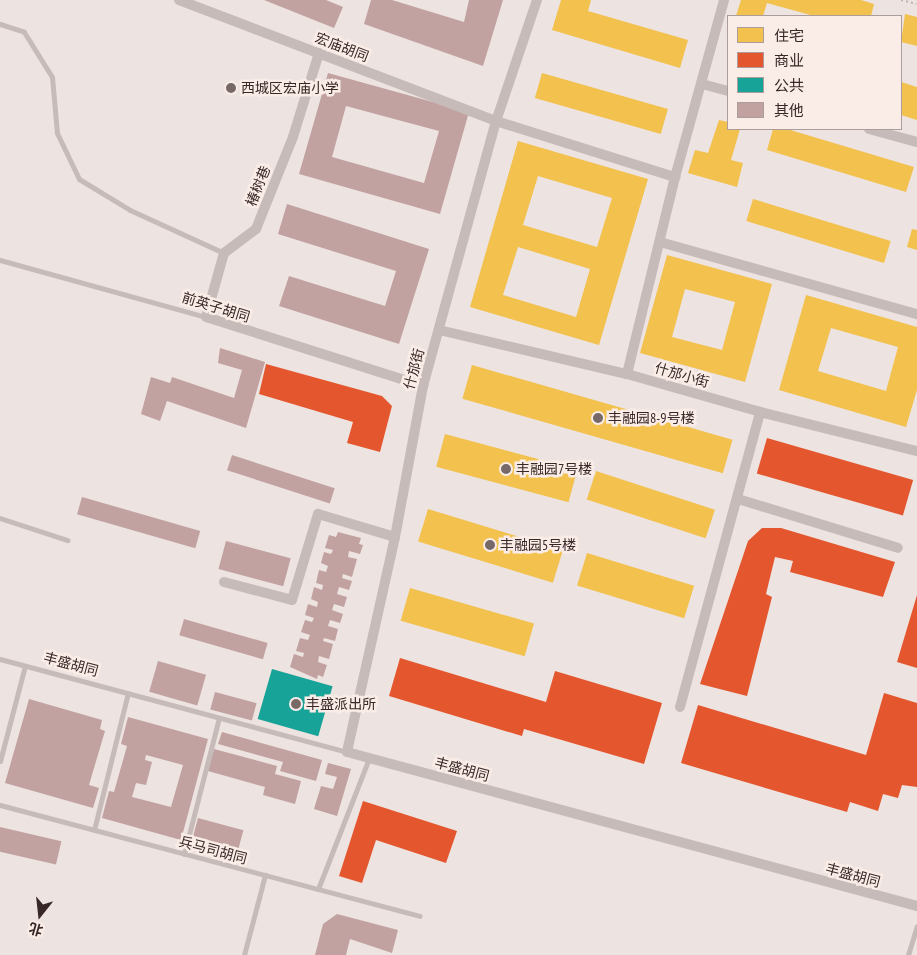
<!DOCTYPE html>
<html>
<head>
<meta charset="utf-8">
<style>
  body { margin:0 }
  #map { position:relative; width:917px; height:955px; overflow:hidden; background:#ede3e0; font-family:"PT Sans Narrow","Noto Sans SC",sans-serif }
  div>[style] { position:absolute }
  .homes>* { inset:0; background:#f2c14e; transform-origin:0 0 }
  .shops>* { inset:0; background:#e4572e; transform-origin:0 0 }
  .public>* { inset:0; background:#17a398; transform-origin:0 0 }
  .building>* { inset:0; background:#c1a2a1; transform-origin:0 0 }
  .path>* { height:2px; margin-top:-1px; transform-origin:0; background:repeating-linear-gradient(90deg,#beb3b1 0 2.5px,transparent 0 5px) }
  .service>* { height:5px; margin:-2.5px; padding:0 2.5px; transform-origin:2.5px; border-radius:2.5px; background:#c6bbb8 }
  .minor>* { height:10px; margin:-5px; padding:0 5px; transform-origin:5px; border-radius:5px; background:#c6bbb8 }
  .dots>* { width:14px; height:14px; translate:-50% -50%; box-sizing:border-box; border:2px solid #faece6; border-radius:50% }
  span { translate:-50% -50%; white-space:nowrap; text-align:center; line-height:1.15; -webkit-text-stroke:5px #faece6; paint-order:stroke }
  .street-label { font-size:14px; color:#372727 }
  .poi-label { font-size:14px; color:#372727 }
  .left { translate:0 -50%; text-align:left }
  .legend { position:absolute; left:727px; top:15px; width:175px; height:115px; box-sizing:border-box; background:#faece6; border:1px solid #ac9d9a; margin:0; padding:6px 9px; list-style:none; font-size:15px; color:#372727 }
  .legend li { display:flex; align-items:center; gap:10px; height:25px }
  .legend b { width:25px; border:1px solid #ac9d9a }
  .north { position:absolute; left:15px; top:890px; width:50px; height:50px; -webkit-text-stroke:4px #faece6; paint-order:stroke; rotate:196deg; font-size:14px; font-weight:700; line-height:20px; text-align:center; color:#372727 }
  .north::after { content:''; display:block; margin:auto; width:18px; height:22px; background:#372727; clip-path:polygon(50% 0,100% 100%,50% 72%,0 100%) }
</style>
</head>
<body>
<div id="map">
  <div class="homes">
    <i style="clip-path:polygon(561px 0,591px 0,588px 11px,688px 40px,680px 68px,552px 30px)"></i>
    <i style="clip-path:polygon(741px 0,861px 0,874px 4px,871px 16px,814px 16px,767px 3px,763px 16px,736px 16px)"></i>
    <i style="clip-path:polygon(905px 14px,917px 17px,917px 46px,901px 42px)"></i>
    <i style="left:542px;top:73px;width:131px;height:26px;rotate:16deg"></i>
    <i style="clip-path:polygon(901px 82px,917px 87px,917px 120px,901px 115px)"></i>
    <i style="clip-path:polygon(719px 120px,728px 122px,728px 129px,740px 129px,731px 160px,743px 163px,737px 187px,688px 173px,695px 150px,708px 153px)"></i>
    <i style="clip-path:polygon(773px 129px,787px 129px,914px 167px,906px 192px,767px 150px)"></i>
    <i style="clip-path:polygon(evenodd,518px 141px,648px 179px,599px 345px,470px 307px,518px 141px,538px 176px,612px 198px,597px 247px,523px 225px,538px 176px,518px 141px,518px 247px,590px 269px,576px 317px,503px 295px,518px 247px)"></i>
    <i style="left:753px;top:199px;width:144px;height:23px;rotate:17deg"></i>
    <i style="clip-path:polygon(912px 229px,917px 230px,917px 250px,907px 247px)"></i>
    <i style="clip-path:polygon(evenodd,667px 255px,772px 284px,745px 382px,640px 353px,667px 255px,685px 289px,735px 302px,722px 350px,672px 337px,685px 289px)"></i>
    <i style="clip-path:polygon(evenodd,806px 295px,917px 327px,917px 390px,906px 427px,779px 390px,806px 295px,831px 328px,898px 347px,886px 391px,818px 371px,831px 328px)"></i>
    <i style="left:472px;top:365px;width:271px;height:35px;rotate:16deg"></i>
    <i style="left:445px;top:434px;width:137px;height:34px;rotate:15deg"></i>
    <i style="left:596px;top:471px;width:125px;height:30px;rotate:18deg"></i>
    <i style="left:428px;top:509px;width:141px;height:34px;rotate:17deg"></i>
    <i style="left:587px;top:553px;width:112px;height:34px;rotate:17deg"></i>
    <i style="left:410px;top:588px;width:129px;height:34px;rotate:16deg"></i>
  </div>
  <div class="shops">
    <i style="clip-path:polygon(266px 364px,382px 396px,392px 406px,380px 452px,347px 443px,353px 422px,259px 394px)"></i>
    <i style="left:767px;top:438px;width:152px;height:37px;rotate:16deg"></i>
    <i style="clip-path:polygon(762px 528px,781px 528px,895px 562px,883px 597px,790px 572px,793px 561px,775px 557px,766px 594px,772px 597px,747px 696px,700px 684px,748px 541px)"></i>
    <i style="clip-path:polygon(917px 595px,917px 668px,897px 662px)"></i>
    <i style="clip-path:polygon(400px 658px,546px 702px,555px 671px,662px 703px,644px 764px,524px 729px,522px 736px,389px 696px)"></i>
    <i style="clip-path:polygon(884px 693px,917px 703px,917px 787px,902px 785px,898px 798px,883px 794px,878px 811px,850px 802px,847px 812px,681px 763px,698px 705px,866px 755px)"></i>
    <i style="clip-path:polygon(363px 801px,457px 831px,446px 863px,376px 840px,362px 883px,339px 876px)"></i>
  </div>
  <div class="public">
    <i style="left:272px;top:669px;width:63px;height:52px;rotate:16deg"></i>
  </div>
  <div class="building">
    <i style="clip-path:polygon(264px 0,326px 0,343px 7px,334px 28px)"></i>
    <i style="clip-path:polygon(371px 0,392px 0,464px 22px,469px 0,503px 0,483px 66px,364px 24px)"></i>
    <i style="clip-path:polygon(evenodd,328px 73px,469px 112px,440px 214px,299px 174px,328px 73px,346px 106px,439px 131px,424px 183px,332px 157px,346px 106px)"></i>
    <i style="clip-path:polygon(287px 204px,429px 249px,399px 344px,279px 306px,289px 276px,385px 306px,396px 271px,278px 234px)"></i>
    <i style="clip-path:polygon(220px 348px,265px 362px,246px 428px,167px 401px,160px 421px,141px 414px,151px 377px,170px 383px,172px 377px,234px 398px,242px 370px,218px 363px)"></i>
    <i style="left:232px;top:455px;width:108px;height:16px;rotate:18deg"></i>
    <i style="left:82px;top:497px;width:123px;height:18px;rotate:16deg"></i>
    <i style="clip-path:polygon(338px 532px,361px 538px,359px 544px,363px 545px,360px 554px,349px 551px,348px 557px,357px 559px,352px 577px,343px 574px,342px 578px,352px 581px,349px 590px,339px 587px,337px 594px,347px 597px,344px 607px,334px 604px,332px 610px,343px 614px,340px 623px,330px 620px,328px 626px,338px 629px,335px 641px,324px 638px,323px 641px,333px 644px,329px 659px,319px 656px,318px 662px,327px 665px,323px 677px,318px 675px,317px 679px,290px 667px,294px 654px,303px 657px,304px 653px,296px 651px,300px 638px,308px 640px,310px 635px,301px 632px,305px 620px,312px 622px,314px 618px,305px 615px,308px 604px,317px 607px,318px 602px,311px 599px,314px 587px,322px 590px,323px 585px,316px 583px,319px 570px,326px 572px,328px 566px,321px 563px,324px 552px,331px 554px,333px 550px,325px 548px,329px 535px,336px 537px)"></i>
    <i style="left:226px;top:541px;width:67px;height:29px;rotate:15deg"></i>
    <i style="left:184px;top:619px;width:87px;height:17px;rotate:16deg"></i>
    <i style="left:158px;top:661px;width:50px;height:32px;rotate:16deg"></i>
    <i style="left:215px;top:692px;width:43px;height:18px;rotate:15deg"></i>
    <i style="clip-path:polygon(29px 699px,102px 720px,100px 729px,105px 731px,89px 785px,99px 788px,93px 808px,5px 783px)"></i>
    <i style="clip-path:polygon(evenodd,128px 717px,208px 739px,181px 840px,102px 818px,109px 791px,114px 792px,127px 746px,121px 744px,128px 717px,146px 755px,183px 765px,171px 807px,132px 797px,136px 783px,146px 785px,152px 762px,145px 760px,146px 755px)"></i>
    <i style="clip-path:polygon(222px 732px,322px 760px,316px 781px,280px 771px,283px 762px,218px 744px)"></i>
    <i style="clip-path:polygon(214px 749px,277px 766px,275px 774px,301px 781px,295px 804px,263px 795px,265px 787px,208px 771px)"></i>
    <i style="clip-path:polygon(328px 763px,351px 769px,337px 816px,314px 809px,321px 786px,333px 789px,337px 777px,325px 774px)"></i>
    <i style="left:198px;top:818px;width:47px;height:22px;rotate:15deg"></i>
    <i style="left:0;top:827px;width:63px;height:24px;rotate:13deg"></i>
    <i style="clip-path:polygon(337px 914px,398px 930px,392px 953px,350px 939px,346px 955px,315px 955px,323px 924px)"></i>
  </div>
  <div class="path">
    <i style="left:901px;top:0;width:16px;rotate:14deg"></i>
  </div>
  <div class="service">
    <i style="left:0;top:24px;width:25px;rotate:18deg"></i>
    <i style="left:24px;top:32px;width:53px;rotate:58.1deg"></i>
    <i style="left:52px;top:77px;width:56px;rotate:84.9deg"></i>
    <i style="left:57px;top:133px;width:51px;rotate:64.4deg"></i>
    <i style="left:79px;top:179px;width:60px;rotate:31.3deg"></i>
    <i style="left:130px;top:210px;width:103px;rotate:24.6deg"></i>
    <i style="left:0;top:260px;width:214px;rotate:15.5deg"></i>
    <i style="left:0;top:518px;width:71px;rotate:18.2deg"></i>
    <i style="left:0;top:659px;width:359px;rotate:15deg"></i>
    <i style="left:0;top:761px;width:98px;rotate:-75.3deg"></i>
    <i style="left:0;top:805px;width:434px;rotate:14.8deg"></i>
    <i style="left:94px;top:830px;width:141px;rotate:-76.1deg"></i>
    <i style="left:184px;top:854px;width:140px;rotate:-75.6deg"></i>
    <i style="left:318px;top:889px;width:141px;rotate:-68.7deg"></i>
    <i style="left:244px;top:955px;width:83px;rotate:-75.3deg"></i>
    <i style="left:908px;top:955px;width:30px;rotate:-73deg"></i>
  </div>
  <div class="minor">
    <i style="left:179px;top:0;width:339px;rotate:20.9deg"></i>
    <i style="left:496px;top:121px;width:188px;rotate:17.4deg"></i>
    <i style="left:537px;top:0;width:128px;rotate:108.7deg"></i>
    <i style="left:496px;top:121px;width:275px;rotate:105.4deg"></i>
    <i style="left:423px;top:386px;width:154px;rotate:100.5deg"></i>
    <i style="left:395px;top:537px;width:220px;rotate:102.6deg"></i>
    <i style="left:347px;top:752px;width:590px;rotate:15.12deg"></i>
    <i style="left:319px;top:53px;width:88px;rotate:107.2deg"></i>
    <i style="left:293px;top:137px;width:99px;rotate:111.9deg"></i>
    <i style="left:256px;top:229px;width:40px;rotate:143deg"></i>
    <i style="left:224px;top:253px;width:66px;rotate:105.7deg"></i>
    <i style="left:206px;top:317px;width:228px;rotate:17.6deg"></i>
    <i style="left:702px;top:84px;width:27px;rotate:15deg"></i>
    <i style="left:869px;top:129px;width:50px;rotate:15.2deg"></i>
    <i style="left:660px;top:242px;width:267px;rotate:15.7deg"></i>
    <i style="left:439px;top:330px;width:193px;rotate:13.2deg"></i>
    <i style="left:627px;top:374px;width:138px;rotate:15.9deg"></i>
    <i style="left:760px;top:412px;width:162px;rotate:14deg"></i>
    <i style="left:627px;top:374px;width:203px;rotate:-76.3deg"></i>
    <i style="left:675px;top:177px;width:184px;rotate:-74.5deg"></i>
    <i style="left:738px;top:499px;width:167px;rotate:17deg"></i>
    <i style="left:224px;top:582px;width:70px;rotate:14.8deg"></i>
    <i style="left:292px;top:600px;width:90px;rotate:-73.2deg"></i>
    <i style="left:318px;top:514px;width:80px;rotate:16.6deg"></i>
    <i style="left:680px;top:707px;width:306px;rotate:-74.8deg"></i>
  </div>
  <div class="dots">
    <i style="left:231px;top:88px;background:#776968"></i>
    <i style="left:598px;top:418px;background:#776968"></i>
    <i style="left:506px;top:469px;background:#776968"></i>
    <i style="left:490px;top:545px;background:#776968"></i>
    <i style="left:296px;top:704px;background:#776968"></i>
  </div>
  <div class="street-label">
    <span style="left:342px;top:47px;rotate:21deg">宏庙胡同</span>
    <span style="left:258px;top:186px;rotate:-68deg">椿树巷</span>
    <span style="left:216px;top:307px;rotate:17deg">前英子胡同</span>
    <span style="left:414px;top:369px;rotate:-75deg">什邡街</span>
    <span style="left:682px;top:375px;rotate:16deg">什邡小街</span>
    <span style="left:71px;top:664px;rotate:15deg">丰盛胡同</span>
    <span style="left:462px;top:769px;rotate:15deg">丰盛胡同</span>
    <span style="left:213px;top:850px;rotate:15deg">兵马司胡同</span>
    <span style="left:853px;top:875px;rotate:15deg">丰盛胡同</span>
  </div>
  <div class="poi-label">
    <span class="left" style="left:241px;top:88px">西城区宏庙小学</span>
    <span class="left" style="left:608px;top:418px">丰融园8-9号楼</span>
    <span class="left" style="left:516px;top:469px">丰融园7号楼</span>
    <span class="left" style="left:500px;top:545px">丰融园5号楼</span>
    <span class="left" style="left:306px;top:704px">丰盛派出所</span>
  </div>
  <ul class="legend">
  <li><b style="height:14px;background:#f2c14e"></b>住宅</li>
  <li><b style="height:14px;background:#e4572e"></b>商业</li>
  <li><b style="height:14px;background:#17a398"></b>公共</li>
  <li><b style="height:14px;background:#c1a2a1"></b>其他</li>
  </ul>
  <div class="north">北</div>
</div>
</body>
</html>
